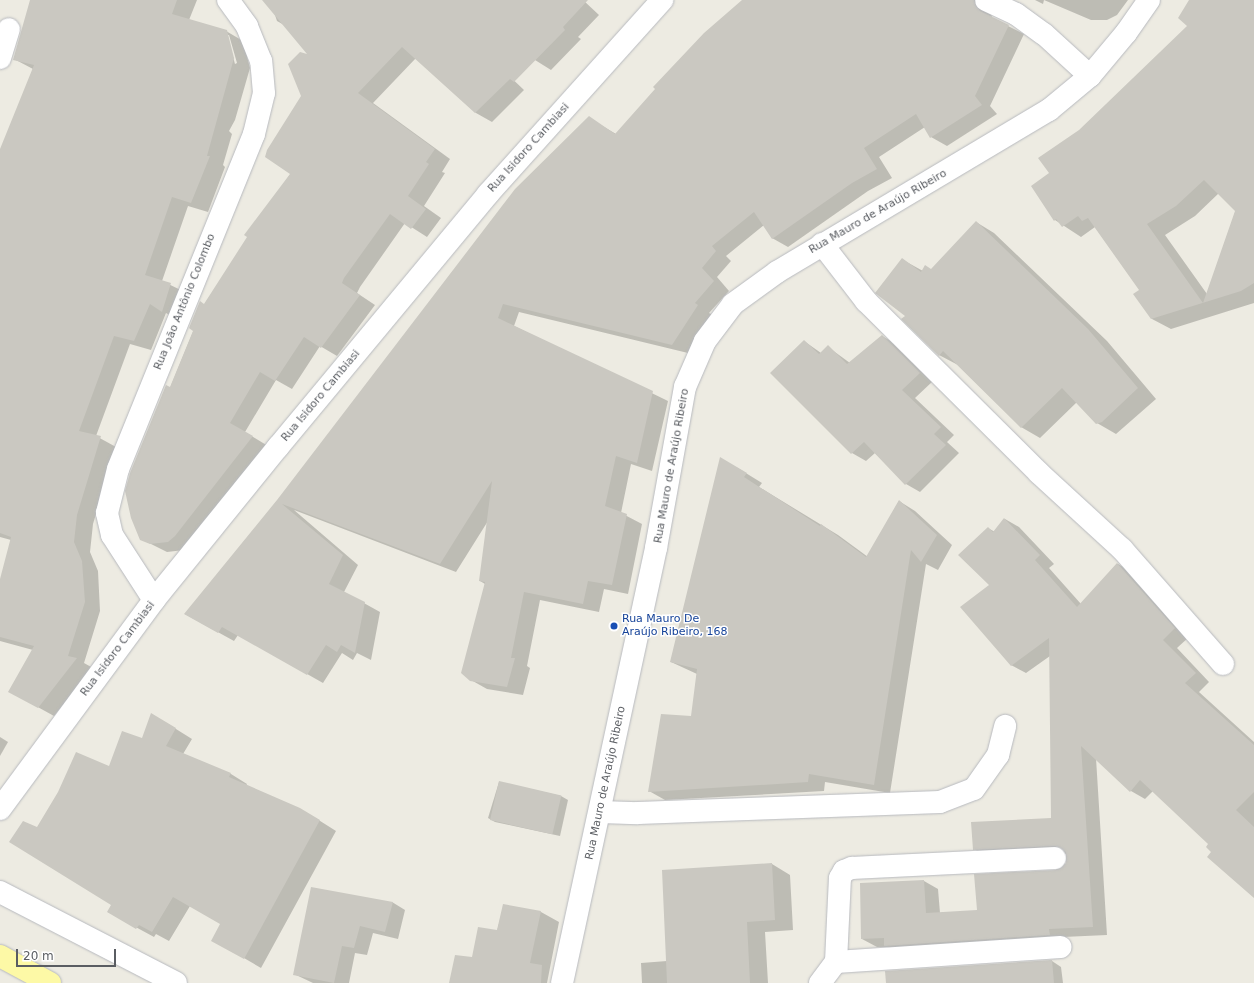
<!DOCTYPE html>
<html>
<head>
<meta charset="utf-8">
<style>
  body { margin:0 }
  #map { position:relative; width:1254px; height:983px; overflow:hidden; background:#edebe2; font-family:"DejaVu Sans",sans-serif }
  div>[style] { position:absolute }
  .shadow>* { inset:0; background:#0003 }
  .building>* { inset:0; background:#cac8c1; transform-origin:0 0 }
  .roads { filter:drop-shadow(0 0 1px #b7b9be) drop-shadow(0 0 1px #b7b9be) }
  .minor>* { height:22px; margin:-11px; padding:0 11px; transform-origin:11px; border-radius:11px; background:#fff }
  .major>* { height:22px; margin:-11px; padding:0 11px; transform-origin:11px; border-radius:11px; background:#fdf9a6 }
  .dots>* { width:11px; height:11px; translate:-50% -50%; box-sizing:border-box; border:2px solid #fff; border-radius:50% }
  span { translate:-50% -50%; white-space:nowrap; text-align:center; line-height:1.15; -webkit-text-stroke:3px #fff; paint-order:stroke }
  .street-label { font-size:11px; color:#5a5d62 }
  .transit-label { font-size:11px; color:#164399 }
  .left { translate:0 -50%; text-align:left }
  .scale { position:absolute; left:16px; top:949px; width:100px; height:18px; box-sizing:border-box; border:2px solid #5a5d62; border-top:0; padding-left:5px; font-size:12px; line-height:14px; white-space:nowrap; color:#5a5d62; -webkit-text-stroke:3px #fff; paint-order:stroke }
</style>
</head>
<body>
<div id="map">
  <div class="shadow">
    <i style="clip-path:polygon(evenodd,32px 0,197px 0,189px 20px,226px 31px,243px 41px,250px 68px,235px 120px,229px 131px,232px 134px,223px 165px,225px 167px,208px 212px,188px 206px,162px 281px,187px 293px,178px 320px,166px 313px,151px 350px,130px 344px,96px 436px,116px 447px,93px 524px,90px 552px,98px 571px,100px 611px,84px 663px,93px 668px,54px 716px,25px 700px,33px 650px,0 641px,0 583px,11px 540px,0 537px,0 155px,33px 69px,14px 59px,32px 0,227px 35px,229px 35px,237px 63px,235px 64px,227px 35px)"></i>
    <i style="clip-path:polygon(270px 0,312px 0,293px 30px,277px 21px)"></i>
    <i style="clip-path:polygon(353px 0,429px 0,524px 90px,492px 122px,476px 113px,416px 58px,373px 103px,450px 159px,442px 172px,445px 173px,424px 206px,441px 218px,427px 237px,405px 223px,360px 287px,357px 293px,375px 305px,337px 356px,320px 346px,292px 389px,276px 380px,245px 432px,268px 446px,184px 550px,167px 552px,141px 539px,170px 388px,204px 305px,291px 173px,310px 56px)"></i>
    <i style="clip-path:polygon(486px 0,583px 0,599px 15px,578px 37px,581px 39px,551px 70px,535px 60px)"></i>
    <i style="clip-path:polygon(744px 0,978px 0,990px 7px,992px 18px,1024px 34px,990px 106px,997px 114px,947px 146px,931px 137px,925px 127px,879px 157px,892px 178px,868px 191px,788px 247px,772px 238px,764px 225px,726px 256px,731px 261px,717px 277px,729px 291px,709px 313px,713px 315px,688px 353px,519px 312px,514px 326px,668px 401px,652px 471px,631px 464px,621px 513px,642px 524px,628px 594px,604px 589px,599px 612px,540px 600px,527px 666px,530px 668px,523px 695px,487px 689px,471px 680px,485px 584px,480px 581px,488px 521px,456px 572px,294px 510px,358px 565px,344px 592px,380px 612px,371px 660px,357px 653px,353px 660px,342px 653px,323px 683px,238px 635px,234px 641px,185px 614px,589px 118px,616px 134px)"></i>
    <i style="clip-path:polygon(1035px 0,1128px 0,1117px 15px,1107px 20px,1091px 20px,1044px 0,1043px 4px)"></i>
    <i style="clip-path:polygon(evenodd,1190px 0,1254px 0,1254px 303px,1171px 329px,1152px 319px,1140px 290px,1095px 227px,1081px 237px,1055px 220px,1050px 173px,1080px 131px,1189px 26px,1190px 0,1219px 193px,1236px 210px,1207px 294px,1165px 235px,1195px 216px,1219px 193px)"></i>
    <i style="clip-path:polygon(976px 222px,994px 233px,1107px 341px,1156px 399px,1116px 434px,1097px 423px,1077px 402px,1040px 438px,1021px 427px,958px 365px,939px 355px,907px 316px,903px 260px,923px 271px,931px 270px)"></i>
    <i style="clip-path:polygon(882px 336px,896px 344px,933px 381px,915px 398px,954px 435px,947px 442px,959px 453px,920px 492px,906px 484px,875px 453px,866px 461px,852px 453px,772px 373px,804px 341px,821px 353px,828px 347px,850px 363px)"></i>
    <i style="clip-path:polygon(736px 467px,762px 483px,759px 487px,838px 535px,868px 557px,899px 501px,915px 511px,952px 545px,938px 570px,926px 564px,890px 793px,825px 782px,824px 791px,665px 800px,649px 791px,692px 717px,697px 674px,671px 662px)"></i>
    <i style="clip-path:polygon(1005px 519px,1019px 527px,1054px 564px,1049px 568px,1081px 604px,1118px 564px,1132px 572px,1189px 637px,1177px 648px,1209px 682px,1199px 692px,1254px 742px,1254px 896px,1213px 852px,1209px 844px,1153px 791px,1145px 799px,1131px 791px,1096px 758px,1107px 935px,1063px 937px,899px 954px,887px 947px,877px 947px,862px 939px,924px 881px,938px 889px,940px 913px,978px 911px,1067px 864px,1067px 854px,988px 857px,974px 849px,1052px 819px,1050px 656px,1026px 673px,1011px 665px,991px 585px,988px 528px,995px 532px)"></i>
    <i style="clip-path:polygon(168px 724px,192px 739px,183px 754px,231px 774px,247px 784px,246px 786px,317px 819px,336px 831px,261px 968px,213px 940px,222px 924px,190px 906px,169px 941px,156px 934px,154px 937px,108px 912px,112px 905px,37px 829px,142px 740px)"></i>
    <i style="clip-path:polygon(0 737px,8px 742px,0 756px)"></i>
    <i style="clip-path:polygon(499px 782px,561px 796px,568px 800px,560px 836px,495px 822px,488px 818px)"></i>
    <i style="clip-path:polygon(772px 864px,790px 875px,793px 930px,765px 932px,768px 983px,642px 983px,641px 963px,667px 961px)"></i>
    <i style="clip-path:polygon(392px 902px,405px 910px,398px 939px,373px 933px,367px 955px,355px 953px,349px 983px,313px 983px,294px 974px)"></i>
    <i style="clip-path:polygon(504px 905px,541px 912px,559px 922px,547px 983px,450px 983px,497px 931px)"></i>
    <i style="clip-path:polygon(1052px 961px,1061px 967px,1063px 983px,887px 983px)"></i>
  </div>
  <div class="building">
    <i style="clip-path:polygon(30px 0,177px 0,172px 14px,227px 30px,234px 58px,207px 156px,210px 156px,191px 203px,172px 197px,145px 275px,171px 283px,162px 312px,150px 304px,134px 341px,114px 336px,79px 431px,101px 436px,77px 515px,74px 542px,82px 561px,85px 602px,68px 656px,77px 658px,38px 708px,8px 692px,34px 646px,0 637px,0 579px,11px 537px,0 533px,0 149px,34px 65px,13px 60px)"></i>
    <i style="clip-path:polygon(262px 0,588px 0,563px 27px,565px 30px,514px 82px,510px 79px,475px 113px,402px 47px,358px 93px,435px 149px,426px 162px,429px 164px,408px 196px,426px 209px,411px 229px,390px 214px,344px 278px,342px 283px,360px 295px,321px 348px,304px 337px,275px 381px,260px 372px,230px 423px,253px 436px,175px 536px,168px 542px,150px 544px,140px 540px,131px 518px,125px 491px,130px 473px,166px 385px,170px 387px,193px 331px,189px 328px,200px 301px,204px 304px,247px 237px,244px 235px,290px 174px,265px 157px,267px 150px,301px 96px,288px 64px,300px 52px,307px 54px)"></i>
    <i style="clip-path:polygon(742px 0,974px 0,980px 11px,1009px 25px,975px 96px,982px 105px,930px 138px,916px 114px,864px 148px,877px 169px,852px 183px,772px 239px,754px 212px,712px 246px,716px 251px,702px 268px,714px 281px,695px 303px,698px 305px,672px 345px,503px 304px,498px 318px,653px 391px,637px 463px,616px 456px,605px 506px,627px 514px,612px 585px,588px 581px,583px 604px,524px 592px,511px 658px,515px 658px,507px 687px,470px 681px,461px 673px,485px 582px,479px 581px,492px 481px,440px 564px,282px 504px,343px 555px,329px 584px,365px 602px,355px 653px,341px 645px,337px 652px,326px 645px,307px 675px,222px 627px,218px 633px,184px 614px,277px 500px,515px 189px,589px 116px,615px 134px,655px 89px,653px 87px,704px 33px)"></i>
    <i style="clip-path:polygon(evenodd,1189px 0,1254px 0,1254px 283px,1241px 291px,1151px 319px,1133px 294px,1139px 290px,1088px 218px,1082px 221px,1078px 216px,1062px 227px,1056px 219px,1054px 221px,1031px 186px,1049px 173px,1038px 158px,1079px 130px,1187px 26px,1178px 18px,1189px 0,1204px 180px,1235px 211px,1203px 303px,1147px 224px,1176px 206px,1204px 180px)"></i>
    <i style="clip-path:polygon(976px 221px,1088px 329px,1138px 388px,1102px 422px,1096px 424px,1062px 388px,1021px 428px,943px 351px,939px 356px,901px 319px,905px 316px,875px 293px,902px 258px,921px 272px,925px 265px,931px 269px)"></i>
    <i style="clip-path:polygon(882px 335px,920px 373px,902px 390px,941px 427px,934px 434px,946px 445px,905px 485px,864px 442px,851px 454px,770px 373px,804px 340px,819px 354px,828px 345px,847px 364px)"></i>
    <i style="clip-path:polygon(720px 457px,747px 473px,744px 477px,820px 526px,821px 524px,866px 557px,899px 500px,937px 535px,921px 562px,911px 550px,874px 785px,809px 774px,808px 782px,648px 792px,661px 714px,691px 716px,697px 669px,670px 662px)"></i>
    <i style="clip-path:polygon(1004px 518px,1040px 555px,1035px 560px,1077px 607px,1117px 563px,1175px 628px,1163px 640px,1196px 673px,1185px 683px,1254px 745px,1254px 792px,1236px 810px,1254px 827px,1254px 898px,1207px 857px,1211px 852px,1206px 847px,1208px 844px,1140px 780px,1130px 792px,1081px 746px,1093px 927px,1049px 929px,1050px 935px,884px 946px,884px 938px,861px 939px,860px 883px,924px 880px,926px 913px,977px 910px,974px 874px,1056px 870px,1066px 863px,1066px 852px,1055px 846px,973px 850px,971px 822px,1051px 818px,1049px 638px,1011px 666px,960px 607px,989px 585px,958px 555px,988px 527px,993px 532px)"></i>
    <i style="clip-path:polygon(151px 713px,176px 728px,166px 746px,231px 773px,229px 777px,300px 808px,320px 820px,244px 959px,211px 941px,220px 924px,173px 897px,152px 932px,139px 925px,136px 929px,107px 912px,111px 905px,9px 842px,23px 821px,37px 827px,58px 792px,76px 752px,109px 766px,122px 731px,142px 738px)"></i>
    <i style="left:499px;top:781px;width:64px;height:40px;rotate:13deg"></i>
    <i style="clip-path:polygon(772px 863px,775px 920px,747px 922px,750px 983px,667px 983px,662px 870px)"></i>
    <i style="clip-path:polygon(311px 887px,393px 902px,385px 932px,360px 926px,354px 948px,342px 946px,334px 983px,293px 975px)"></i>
    <i style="clip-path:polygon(503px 904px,541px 911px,530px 963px,542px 965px,541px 983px,449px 983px,455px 955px,472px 957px,478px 927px,497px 930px)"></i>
    <i style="clip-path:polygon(1052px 960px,1054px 983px,886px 983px,885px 971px)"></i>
  </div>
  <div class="roads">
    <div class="minor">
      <i style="left:986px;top:0;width:33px;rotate:25deg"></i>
      <i style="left:1016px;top:14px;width:34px;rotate:36deg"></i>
      <i style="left:1044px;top:34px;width:62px;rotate:42.4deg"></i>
      <i style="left:0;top:58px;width:30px;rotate:-73deg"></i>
      <i style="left:822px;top:244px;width:72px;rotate:52.3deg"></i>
      <i style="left:866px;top:301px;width:244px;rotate:44.8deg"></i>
      <i style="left:1039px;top:473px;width:113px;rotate:42.5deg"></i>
      <i style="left:1122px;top:549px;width:153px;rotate:48.7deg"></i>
      <i style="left:154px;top:600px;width:77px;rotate:-122.9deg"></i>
      <i style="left:112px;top:535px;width:23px;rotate:-103deg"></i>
      <i style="left:107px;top:513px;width:45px;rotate:-76deg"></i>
      <i style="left:118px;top:469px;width:362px;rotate:-67.9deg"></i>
      <i style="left:254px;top:134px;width:42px;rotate:-76.3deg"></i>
      <i style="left:264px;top:93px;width:32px;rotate:-95deg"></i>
      <i style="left:261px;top:61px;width:38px;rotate:-112deg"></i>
      <i style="left:247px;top:26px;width:32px;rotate:-126deg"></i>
      <i style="left:0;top:809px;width:260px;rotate:-53.6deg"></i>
      <i style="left:154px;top:600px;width:197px;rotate:-51deg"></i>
      <i style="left:278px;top:447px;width:329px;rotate:-50.3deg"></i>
      <i style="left:488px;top:194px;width:261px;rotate:-48.1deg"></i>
      <i style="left:600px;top:812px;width:38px;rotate:2deg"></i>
      <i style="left:638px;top:813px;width:302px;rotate:-2.1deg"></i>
      <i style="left:940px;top:802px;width:36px;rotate:-21deg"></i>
      <i style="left:974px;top:789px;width:42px;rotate:-54.8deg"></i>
      <i style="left:998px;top:755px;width:30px;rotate:-76deg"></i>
      <i style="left:0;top:892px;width:198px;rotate:27.3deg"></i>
      <i style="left:836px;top:962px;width:225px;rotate:-3.8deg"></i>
      <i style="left:562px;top:983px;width:445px;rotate:-77.8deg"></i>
      <i style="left:656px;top:548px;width:164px;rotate:-79.8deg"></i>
      <i style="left:685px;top:387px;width:50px;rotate:-66.5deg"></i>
      <i style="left:705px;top:341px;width:46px;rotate:-52.9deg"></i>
      <i style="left:733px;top:304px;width:54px;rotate:-36deg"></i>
      <i style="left:777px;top:272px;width:317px;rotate:-30.8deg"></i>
      <i style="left:1049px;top:110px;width:53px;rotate:-39.7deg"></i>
      <i style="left:1090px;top:76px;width:56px;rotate:-50.1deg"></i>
      <i style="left:1126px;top:33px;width:40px;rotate:-55.1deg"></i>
      <i style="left:820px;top:983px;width:26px;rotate:-53deg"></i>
      <i style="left:836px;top:962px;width:84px;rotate:-87.3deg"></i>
      <i style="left:840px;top:878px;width:8px;rotate:-60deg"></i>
      <i style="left:844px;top:871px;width:9px;rotate:-21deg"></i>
      <i style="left:852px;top:868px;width:203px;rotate:-2.8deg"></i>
    </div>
    <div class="major">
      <i style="left:0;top:956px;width:57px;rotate:28.4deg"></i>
    </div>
  </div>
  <div class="dots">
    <i style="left:614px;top:626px;background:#1a4fb4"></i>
  </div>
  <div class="street-label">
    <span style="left:529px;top:148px;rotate:-48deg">Rua Isidoro Cambiasi</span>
    <span style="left:878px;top:212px;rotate:-30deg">Rua Mauro de Araújo Ribeiro</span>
    <span style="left:185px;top:302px;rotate:-68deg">Rua João Antônio Colombo</span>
    <span style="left:321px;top:396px;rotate:-50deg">Rua Isidoro Cambiasi</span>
    <span style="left:672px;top:466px;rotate:-80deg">Rua Mauro de Araújo Ribeiro</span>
    <span style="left:118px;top:649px;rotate:-53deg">Rua Isidoro Cambiasi</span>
    <span style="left:606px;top:783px;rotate:-78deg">Rua Mauro de Araújo Ribeiro</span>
  </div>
  <div class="transit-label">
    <span class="left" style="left:622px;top:626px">Rua Mauro De<br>Araújo Ribeiro, 168</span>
  </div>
  <div class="scale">20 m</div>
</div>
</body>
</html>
